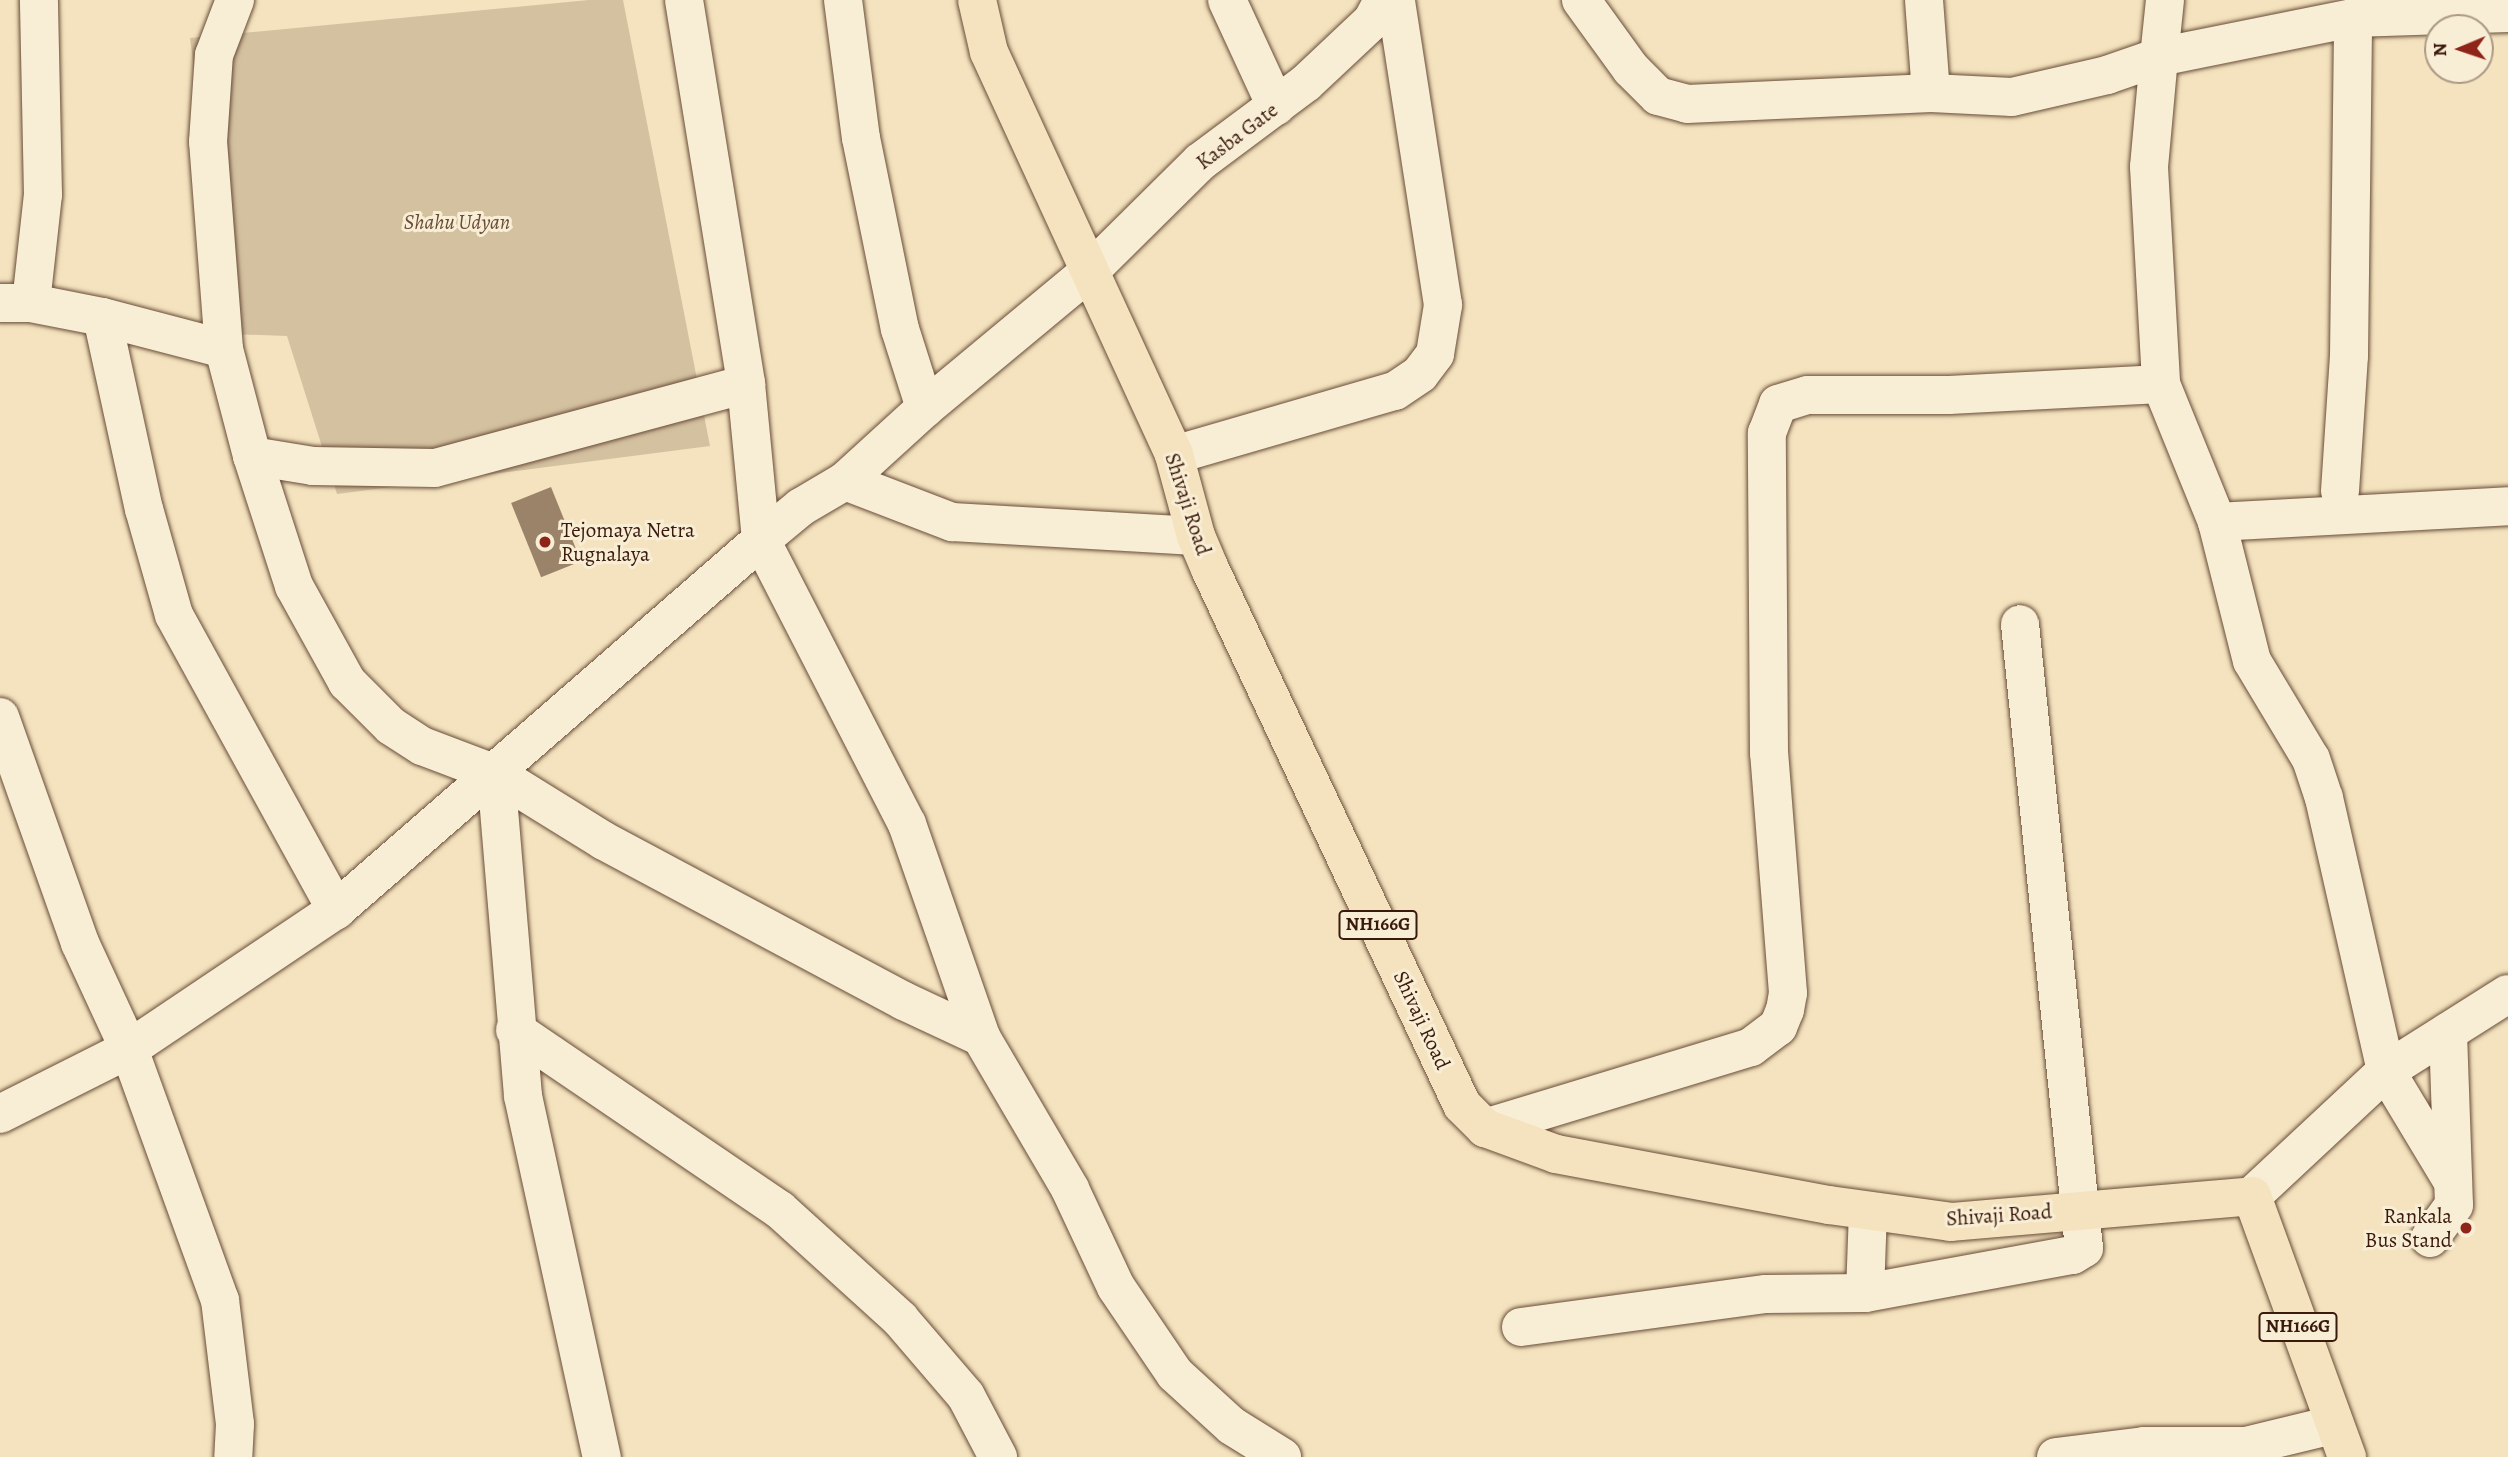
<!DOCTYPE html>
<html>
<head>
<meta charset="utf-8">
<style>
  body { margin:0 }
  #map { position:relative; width:2508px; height:1457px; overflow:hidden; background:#f4e3be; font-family:Alegreya,serif }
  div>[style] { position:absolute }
  .green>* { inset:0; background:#d4c1a0 }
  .building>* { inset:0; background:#9b8369; transform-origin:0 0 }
  .roads { filter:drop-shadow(0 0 2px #684c38) drop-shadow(0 0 2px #684c38) }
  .minor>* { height:38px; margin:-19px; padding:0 19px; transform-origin:19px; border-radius:19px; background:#f8edd5 }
  .tertiary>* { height:38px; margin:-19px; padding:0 19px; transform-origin:19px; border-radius:19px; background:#f8edd5 }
  .secondary>* { height:38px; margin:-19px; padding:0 19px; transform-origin:19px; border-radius:19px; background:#f8edd5 }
  .trunk>* { height:38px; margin:-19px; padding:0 19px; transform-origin:19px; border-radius:19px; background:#f4e3be }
  .dots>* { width:19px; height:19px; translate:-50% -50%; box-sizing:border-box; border:4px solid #f8edd5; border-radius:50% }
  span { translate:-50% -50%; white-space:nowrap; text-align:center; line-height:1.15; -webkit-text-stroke:6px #f8edd5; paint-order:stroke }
  .shield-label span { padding:2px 5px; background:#f8edd5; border:2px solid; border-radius:5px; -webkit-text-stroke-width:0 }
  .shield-label { font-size:19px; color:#3a1a0c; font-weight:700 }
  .street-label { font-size:21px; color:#3a1a0c }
  .park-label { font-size:21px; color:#684c38; font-style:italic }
  .poi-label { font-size:21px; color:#3a1a0c }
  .left { translate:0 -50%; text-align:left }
  .right { translate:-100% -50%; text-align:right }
  .north { position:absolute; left:2424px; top:14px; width:70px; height:70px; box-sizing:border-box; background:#f8edd5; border:2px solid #ac9985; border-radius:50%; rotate:268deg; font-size:19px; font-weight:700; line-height:28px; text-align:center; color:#3a1a0c }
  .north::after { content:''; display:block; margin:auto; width:24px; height:32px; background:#8f2418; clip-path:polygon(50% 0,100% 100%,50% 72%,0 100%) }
</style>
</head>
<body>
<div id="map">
  <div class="green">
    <i style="clip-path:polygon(589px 0,623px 0,710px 446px,337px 494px,287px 336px,229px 334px,190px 38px)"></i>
  </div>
  <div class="building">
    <i style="left:551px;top:487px;width:80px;height:43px;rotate:68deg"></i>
  </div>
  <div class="roads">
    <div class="minor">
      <i style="left:684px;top:0;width:389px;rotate:80.8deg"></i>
      <i style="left:746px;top:384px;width:157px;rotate:84.5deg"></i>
      <i style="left:761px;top:540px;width:319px;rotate:62.8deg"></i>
      <i style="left:907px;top:824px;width:225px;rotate:70.8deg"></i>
      <i style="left:843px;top:0;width:139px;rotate:82.6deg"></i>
      <i style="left:861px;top:138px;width:195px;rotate:78.5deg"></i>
      <i style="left:900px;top:329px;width:83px;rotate:72.4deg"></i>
      <i style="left:1227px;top:0;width:117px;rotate:65.2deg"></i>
      <i style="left:1581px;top:0;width:85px;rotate:54.1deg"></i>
      <i style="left:1631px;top:69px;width:38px;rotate:45deg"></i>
      <i style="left:1658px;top:96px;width:30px;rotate:15deg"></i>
      <i style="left:1687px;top:104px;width:244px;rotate:-2.6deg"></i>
      <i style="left:1931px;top:93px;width:81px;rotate:2.8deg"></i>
      <i style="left:2012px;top:97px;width:98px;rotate:-13deg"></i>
      <i style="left:2107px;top:75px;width:55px;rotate:-19.1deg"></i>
      <i style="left:2159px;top:57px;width:110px;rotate:95.2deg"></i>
      <i style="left:2149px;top:167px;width:217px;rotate:86.8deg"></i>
      <i style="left:2161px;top:384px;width:149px;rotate:67.9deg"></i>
      <i style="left:2217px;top:522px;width:143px;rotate:75.9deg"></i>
      <i style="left:2252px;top:661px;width:114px;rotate:59deg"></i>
      <i style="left:2311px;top:759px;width:41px;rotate:71.6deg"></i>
      <i style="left:2324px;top:798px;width:280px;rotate:77.2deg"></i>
      <i style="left:2386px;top:1071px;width:130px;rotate:58.9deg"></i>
      <i style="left:1924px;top:0;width:93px;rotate:85.7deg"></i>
      <i style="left:2165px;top:0;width:57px;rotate:96deg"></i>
      <i style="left:2159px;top:57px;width:198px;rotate:-11.4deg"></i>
      <i style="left:2353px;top:18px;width:155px;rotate:-1.8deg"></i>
      <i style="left:1090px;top:271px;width:155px;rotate:-44.7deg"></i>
      <i style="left:1200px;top:162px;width:132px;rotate:-36.7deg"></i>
      <i style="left:1306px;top:83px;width:91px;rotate:-43.2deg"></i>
      <i style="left:1372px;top:21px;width:24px;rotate:-62deg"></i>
      <i style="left:0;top:303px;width:31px"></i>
      <i style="left:31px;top:303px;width:72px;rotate:11.2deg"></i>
      <i style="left:102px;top:317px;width:126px;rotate:14.7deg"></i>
      <i style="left:224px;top:349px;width:111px;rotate:75.3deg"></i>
      <i style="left:252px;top:456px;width:137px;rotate:72.1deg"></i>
      <i style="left:294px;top:586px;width:110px;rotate:61.1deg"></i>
      <i style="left:347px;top:682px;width:62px;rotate:45deg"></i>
      <i style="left:391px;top:726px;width:37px;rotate:33deg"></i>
      <i style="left:422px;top:746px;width:79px;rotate:20.7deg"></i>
      <i style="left:496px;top:774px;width:127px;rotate:31.8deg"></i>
      <i style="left:604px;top:841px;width:340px;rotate:28.1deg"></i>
      <i style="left:904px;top:1001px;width:85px;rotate:25.1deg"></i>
      <i style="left:981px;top:1037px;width:176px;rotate:59.6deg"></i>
      <i style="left:1070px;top:1189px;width:108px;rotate:64.9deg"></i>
      <i style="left:1116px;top:1287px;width:105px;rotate:55.9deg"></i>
      <i style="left:1175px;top:1374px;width:77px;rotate:42.4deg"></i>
      <i style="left:1232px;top:1426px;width:59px;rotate:31.8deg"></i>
      <i style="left:31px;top:303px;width:109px;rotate:-83.7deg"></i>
      <i style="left:43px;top:195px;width:195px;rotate:-91.2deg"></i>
      <i style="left:102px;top:317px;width:197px;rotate:77.7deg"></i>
      <i style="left:144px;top:509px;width:110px;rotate:74.2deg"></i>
      <i style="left:174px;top:615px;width:337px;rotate:61.2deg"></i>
      <i style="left:224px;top:349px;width:208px;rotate:-94.4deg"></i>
      <i style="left:208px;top:142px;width:87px;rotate:-86.1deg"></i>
      <i style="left:214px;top:55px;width:59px;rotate:-69.1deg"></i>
      <i style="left:1174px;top:455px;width:230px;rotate:-16.2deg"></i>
      <i style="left:1395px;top:391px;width:30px;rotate:-34deg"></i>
      <i style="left:1420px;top:374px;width:25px;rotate:-53deg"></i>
      <i style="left:1435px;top:354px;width:50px;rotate:-80.7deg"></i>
      <i style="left:1443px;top:305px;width:309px;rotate:-98.8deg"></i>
      <i style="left:252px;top:456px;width:62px;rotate:9.3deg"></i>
      <i style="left:313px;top:466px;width:122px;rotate:0.9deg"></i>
      <i style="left:435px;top:468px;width:322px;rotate:-15.1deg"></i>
      <i style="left:845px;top:481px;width:115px;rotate:21deg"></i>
      <i style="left:952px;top:522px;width:244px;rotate:3.3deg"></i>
      <i style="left:2340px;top:491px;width:135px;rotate:-86.2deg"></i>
      <i style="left:2349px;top:356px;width:338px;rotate:-89.3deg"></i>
      <i style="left:2217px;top:522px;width:291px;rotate:-3.1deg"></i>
      <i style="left:496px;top:774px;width:323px;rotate:85.2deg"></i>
      <i style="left:523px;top:1096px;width:370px;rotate:77.7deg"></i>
      <i style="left:515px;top:1030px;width:320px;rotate:34.2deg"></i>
      <i style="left:780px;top:1210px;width:162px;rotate:42.2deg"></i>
      <i style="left:900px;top:1319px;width:101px;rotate:49.4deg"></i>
      <i style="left:966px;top:1396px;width:69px;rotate:62.3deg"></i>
      <i style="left:1485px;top:1128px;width:278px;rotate:-16.9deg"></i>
      <i style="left:1751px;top:1047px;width:34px;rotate:-37deg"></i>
      <i style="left:1778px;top:1027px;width:18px;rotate:-68deg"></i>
      <i style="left:1785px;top:1010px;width:17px;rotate:-80deg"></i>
      <i style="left:1788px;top:993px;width:241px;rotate:-94.5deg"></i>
      <i style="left:1769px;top:753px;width:320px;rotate:-90.4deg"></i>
      <i style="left:1767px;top:433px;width:31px;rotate:-69deg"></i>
      <i style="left:1778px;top:404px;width:31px;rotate:-17deg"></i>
      <i style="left:1808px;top:395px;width:141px"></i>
      <i style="left:1949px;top:395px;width:212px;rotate:-3deg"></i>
      <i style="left:2252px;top:1196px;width:183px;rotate:-43deg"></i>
      <i style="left:2386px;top:1071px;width:144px;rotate:-32.3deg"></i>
      <i style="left:2430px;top:1238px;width:41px;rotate:-54deg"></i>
      <i style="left:2454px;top:1205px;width:173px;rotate:-92deg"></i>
      <i style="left:1865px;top:1293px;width:81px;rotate:-87.9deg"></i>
      <i style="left:1521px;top:1327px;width:247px;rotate:-7.7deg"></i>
      <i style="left:1766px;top:1294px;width:99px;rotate:-0.6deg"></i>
      <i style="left:1865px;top:1293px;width:211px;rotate:-10.4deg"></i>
      <i style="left:2073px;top:1255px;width:13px;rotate:-32deg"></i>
      <i style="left:2084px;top:1248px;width:627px;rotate:-95.86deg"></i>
      <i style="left:2056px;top:1457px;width:89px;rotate:-7.1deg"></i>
      <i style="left:2144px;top:1446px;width:102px"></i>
      <i style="left:2246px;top:1446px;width:89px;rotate:-13.6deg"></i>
    </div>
    <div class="tertiary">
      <i style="left:0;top:717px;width:240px;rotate:70.5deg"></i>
      <i style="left:80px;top:943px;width:117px;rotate:65.2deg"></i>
      <i style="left:129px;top:1049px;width:267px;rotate:70.1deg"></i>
      <i style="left:220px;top:1300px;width:125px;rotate:83.1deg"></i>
      <i style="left:235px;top:1424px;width:33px;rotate:93deg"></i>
    </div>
    <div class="secondary">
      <i style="left:0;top:1114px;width:144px;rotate:-26.7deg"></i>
      <i style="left:129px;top:1049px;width:249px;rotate:-33.9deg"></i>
      <i style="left:336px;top:910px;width:563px;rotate:-41.04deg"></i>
      <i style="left:761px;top:540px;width:52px;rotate:-39.5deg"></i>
      <i style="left:801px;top:507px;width:51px;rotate:-30.6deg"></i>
      <i style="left:845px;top:481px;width:108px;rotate:-42.4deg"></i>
      <i style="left:925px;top:408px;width:214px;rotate:-39.7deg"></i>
    </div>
    <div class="trunk">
      <i style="left:977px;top:0;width:53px;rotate:77deg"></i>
      <i style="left:989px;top:52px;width:443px;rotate:65.3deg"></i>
      <i style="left:1174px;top:455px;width:84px;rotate:74.8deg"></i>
      <i style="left:1196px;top:536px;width:36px;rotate:67deg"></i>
      <i style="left:1210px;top:569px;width:592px;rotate:64.82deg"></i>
      <i style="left:1462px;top:1105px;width:33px;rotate:45deg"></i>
      <i style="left:1485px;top:1128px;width:76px;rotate:20.1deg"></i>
      <i style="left:1556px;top:1154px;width:278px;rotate:10.6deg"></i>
      <i style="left:1829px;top:1205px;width:123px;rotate:7.9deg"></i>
      <i style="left:1951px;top:1222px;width:302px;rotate:-4.9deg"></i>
      <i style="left:2252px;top:1196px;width:278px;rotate:70deg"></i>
    </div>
  </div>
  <div class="dots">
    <i style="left:545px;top:542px;background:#8f2418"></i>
    <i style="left:2466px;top:1228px;background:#8f2418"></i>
  </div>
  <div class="shield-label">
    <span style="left:1378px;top:925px">NH166G</span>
    <span style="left:2298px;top:1327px">NH166G</span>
  </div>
  <div class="street-label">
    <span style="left:1237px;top:136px;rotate:-37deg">Kasba Gate</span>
    <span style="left:1188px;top:504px;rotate:72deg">Shivaji Road</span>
    <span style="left:1422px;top:1020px;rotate:65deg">Shivaji Road</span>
    <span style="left:1999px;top:1215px;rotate:-4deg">Shivaji Road</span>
  </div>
  <div class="park-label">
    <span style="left:457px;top:222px">Shahu Udyan</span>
  </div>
  <div class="poi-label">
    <span class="left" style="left:561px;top:542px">Tejomaya Netra<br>Rugnalaya</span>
    <span class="right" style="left:2452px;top:1228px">Rankala<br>Bus Stand</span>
  </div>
  <div class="north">N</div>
</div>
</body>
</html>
